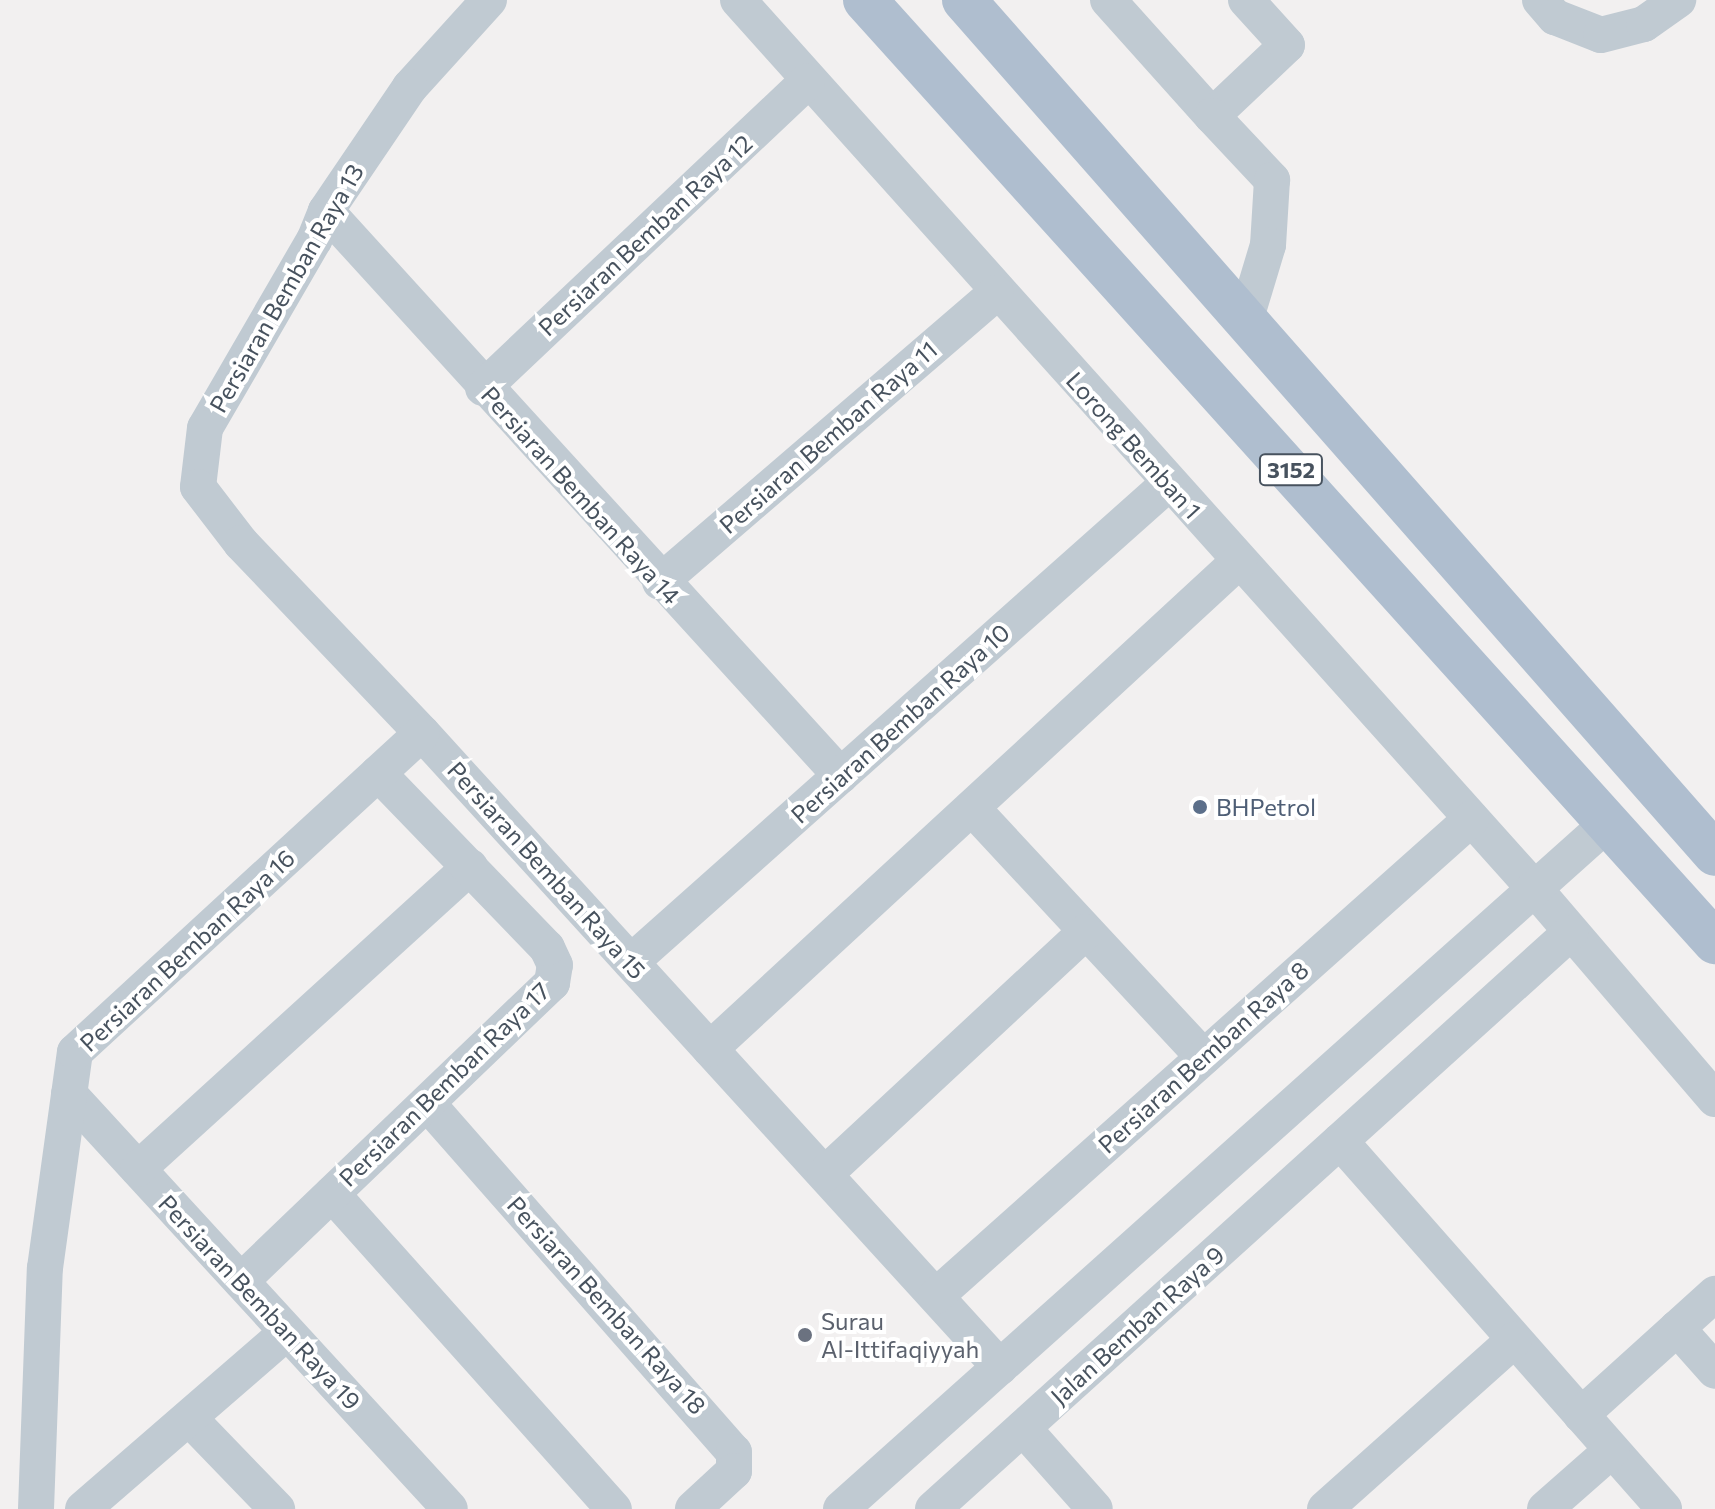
<!DOCTYPE html>
<html>
<head>
<meta charset="utf-8">
<style>
  body { margin:0 }
  #map { position:relative; width:1715px; height:1509px; overflow:hidden; background:#f2f0f0; font-family:Commissioner,sans-serif }
  div>[style] { position:absolute }
  .minor>* { height:36px; margin:-18px; padding:0 18px; transform-origin:18px; border-radius:18px; background:#c0cad2 }
  .major>* { height:44px; margin:-22px; padding:0 22px; transform-origin:22px; border-radius:22px; background:#afbecf }
  .dots>* { width:22px; height:22px; translate:-50% -50%; box-sizing:border-box; border:4px solid #fff; border-radius:50% }
  span { translate:-50% -50%; white-space:nowrap; text-align:center; line-height:1.15; -webkit-text-stroke:8px #fff; paint-order:stroke }
  .shield-label span { padding:2px 6px; background:#fff; border:2px solid; border-radius:6px; -webkit-text-stroke-width:0 }
  .shield-label { font-size:22px; color:#47525e; font-weight:700 }
  .street-label { font-size:24px; color:#47525e }
  .service-label { font-size:24px; color:#4e5e75 }
  .left { translate:0 -50%; text-align:left }
  .worship-label { font-size:24px; color:#5b616d }
</style>
</head>
<body>
<div id="map">
  <div class="minor">
    <i style="left:489px;top:0;width:118px;rotate:132.2deg"></i>
    <i style="left:410px;top:87px;width:150px;rotate:124.1deg"></i>
    <i style="left:326px;top:211px;width:31px;rotate:112deg"></i>
    <i style="left:314px;top:240px;width:217px;rotate:120.1deg"></i>
    <i style="left:205px;top:428px;width:59px;rotate:96.8deg"></i>
    <i style="left:198px;top:487px;width:71px;rotate:52.5deg"></i>
    <i style="left:241px;top:543px;width:262px;rotate:46.4deg"></i>
    <i style="left:422px;top:733px;width:858px;rotate:47.65deg"></i>
    <i style="left:738px;top:0;width:1193px;rotate:48.13deg"></i>
    <i style="left:1534px;top:888px;width:278px;rotate:49.4deg"></i>
    <i style="left:1108px;top:0;width:156px;rotate:48.1deg"></i>
    <i style="left:1212px;top:116px;width:103px;rotate:-43.4deg"></i>
    <i style="left:1287px;top:45px;width:61px;rotate:-132.3deg"></i>
    <i style="left:1540px;top:0;width:23px;rotate:49deg"></i>
    <i style="left:1555px;top:17px;width:49px;rotate:21.4deg"></i>
    <i style="left:1601px;top:35px;width:44px;rotate:-14.3deg"></i>
    <i style="left:1644px;top:24px;width:42px;rotate:-35.2deg"></i>
    <i style="left:1212px;top:116px;width:88px;rotate:46.8deg"></i>
    <i style="left:1272px;top:180px;width:65px;rotate:93.5deg"></i>
    <i style="left:1268px;top:245px;width:79px;rotate:106.8deg"></i>
    <i style="left:326px;top:211px;width:764px;rotate:47.65deg"></i>
    <i style="left:483px;top:388px;width:446px;rotate:-43.4deg"></i>
    <i style="left:660px;top:582px;width:443px;rotate:-40.7deg"></i>
    <i style="left:972px;top:808px;width:340px;rotate:47.1deg"></i>
    <i style="left:631px;top:962px;width:720px;rotate:-41.68deg"></i>
    <i style="left:710px;top:1049px;width:720px;rotate:-42.69deg"></i>
    <i style="left:69px;top:1094px;width:563px;rotate:47.45deg"></i>
    <i style="left:427px;top:1103px;width:465px;rotate:48.7deg"></i>
    <i style="left:734px;top:1452px;width:19px;rotate:90deg"></i>
    <i style="left:734px;top:1471px;width:56px;rotate:137.2deg"></i>
    <i style="left:1340px;top:1141px;width:490px;rotate:48.6deg"></i>
    <i style="left:138px;top:1169px;width:449px;rotate:-42.3deg"></i>
    <i style="left:825px;top:1174px;width:355px;rotate:-42.9deg"></i>
    <i style="left:332px;top:1194px;width:423px;rotate:48.2deg"></i>
    <i style="left:241px;top:1281px;width:431px;rotate:-43.8deg"></i>
    <i style="left:552px;top:983px;width:18px;rotate:-81deg"></i>
    <i style="left:555px;top:965px;width:19px;rotate:-115deg"></i>
    <i style="left:547px;top:948px;width:243px;rotate:-134deg"></i>
    <i style="left:936px;top:1296px;width:717px;rotate:-41.72deg"></i>
    <i style="left:1677px;top:1328px;width:57px;rotate:48.5deg"></i>
    <i style="left:1581px;top:1415px;width:181px;rotate:-42.1deg"></i>
    <i style="left:189px;top:1418px;width:127px;rotate:46deg"></i>
    <i style="left:1023px;top:1428px;width:108px;rotate:48.4deg"></i>
    <i style="left:36px;top:1509px;width:241px;rotate:-87.9deg"></i>
    <i style="left:45px;top:1268px;width:218px;rotate:-82.1deg"></i>
    <i style="left:75px;top:1052px;width:471px;rotate:-42.6deg"></i>
    <i style="left:83px;top:1509px;width:270px;rotate:-40.9deg"></i>
    <i style="left:841px;top:1509px;width:1030px;rotate:-41.81deg"></i>
    <i style="left:933px;top:1509px;width:859px;rotate:-42.12deg"></i>
    <i style="left:1325px;top:1509px;width:254px;rotate:-41.8deg"></i>
    <i style="left:1545px;top:1509px;width:89px;rotate:-41.4deg"></i>
  </div>
  <div class="major">
    <i style="left:865px;top:0;width:1269px;rotate:47.94deg"></i>
    <i style="left:964px;top:0;width:1137px;rotate:48.67deg"></i>
  </div>
  <div class="dots">
    <i style="left:1200px;top:807px;background:#5c6f8a"></i>
    <i style="left:805px;top:1335px;background:#6b7280"></i>
  </div>
  <div class="shield-label">
    <span style="left:1291px;top:470px">3152</span>
  </div>
  <div class="street-label">
    <span style="left:645px;top:235px;rotate:-43deg">Persiaran Bemban Raya 12</span>
    <span style="left:286px;top:288px;rotate:-60deg">Persiaran Bemban Raya 13</span>
    <span style="left:828px;top:437px;rotate:-41deg">Persiaran Bemban Raya 11</span>
    <span style="left:1134px;top:445px;rotate:48deg">Lorong Bemban 1</span>
    <span style="left:581px;top:495px;rotate:48deg">Persiaran Bemban Raya 14</span>
    <span style="left:900px;top:723px;rotate:-42deg">Persiaran Bemban Raya 10</span>
    <span style="left:547px;top:870px;rotate:48deg">Persiaran Bemban Raya 15</span>
    <span style="left:187px;top:950px;rotate:-43deg">Persiaran Bemban Raya 16</span>
    <span style="left:1203px;top:1057px;rotate:-42deg">Persiaran Bemban Raya 8</span>
    <span style="left:444px;top:1084px;rotate:-44deg">Persiaran Bemban Raya 17</span>
    <span style="left:260px;top:1302px;rotate:47deg">Persiaran Bemban Raya 19</span>
    <span style="left:607px;top:1305px;rotate:48deg">Persiaran Bemban Raya 18</span>
    <span style="left:1137px;top:1325px;rotate:-42deg">Jalan Bemban Raya 9</span>
  </div>
  <div class="service-label">
    <span class="left" style="left:1216px;top:807px">BHPetrol</span>
  </div>
  <div class="worship-label">
    <span class="left" style="left:821px;top:1335px">Surau<br>Al-Ittifaqiyyah</span>
  </div>
</div>
</body>
</html>
